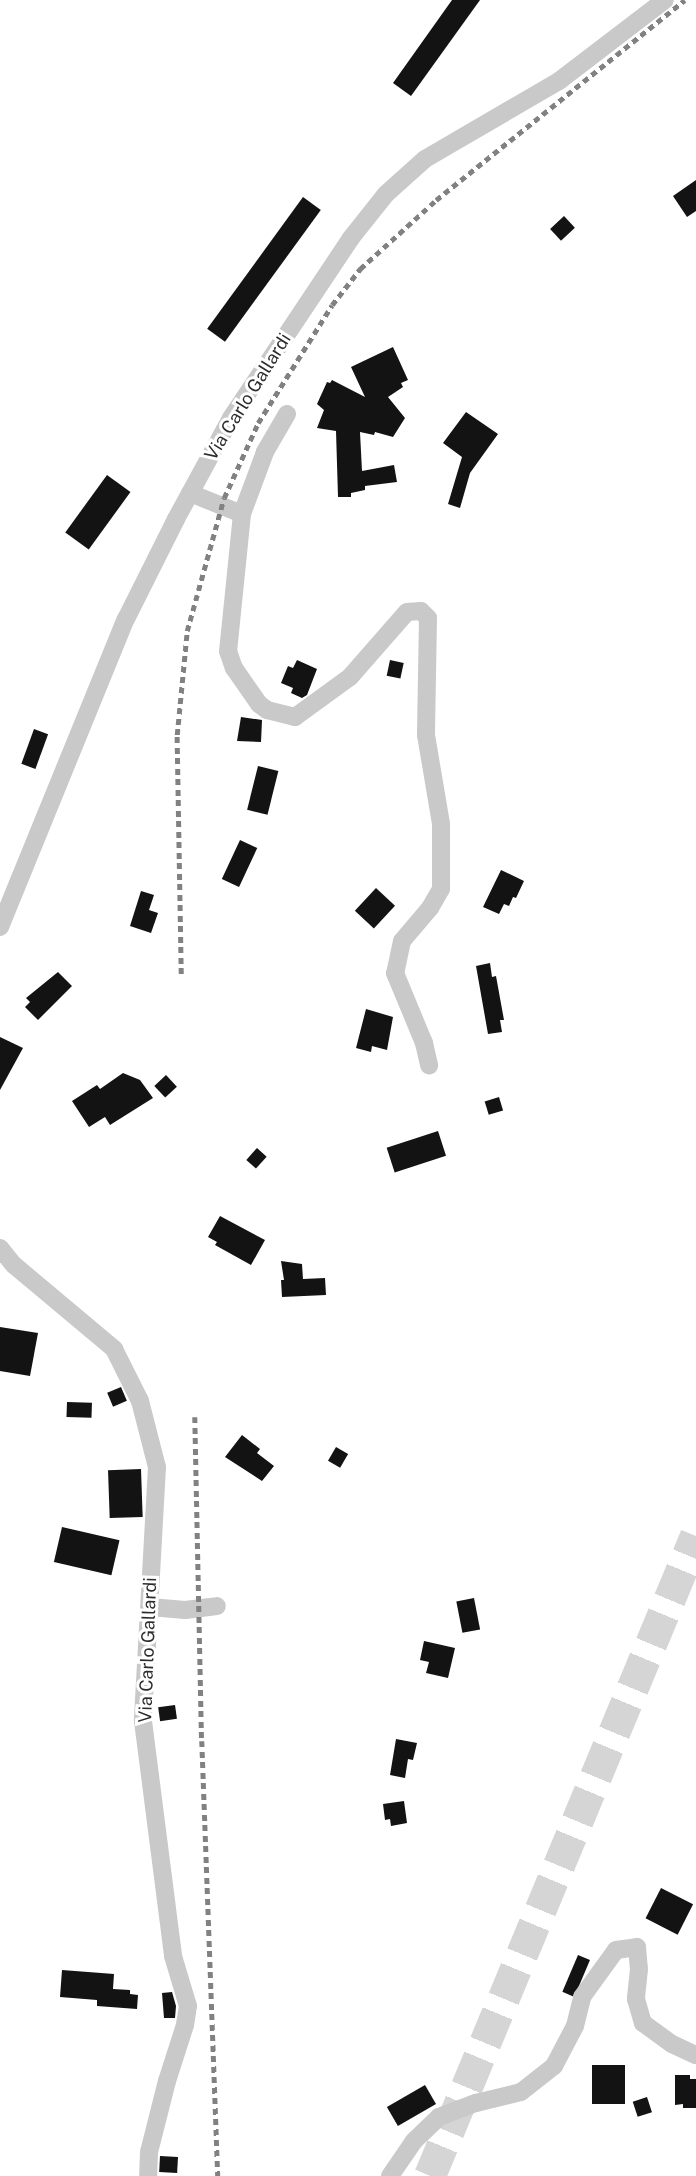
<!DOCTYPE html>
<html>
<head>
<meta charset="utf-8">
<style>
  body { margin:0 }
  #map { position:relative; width:696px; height:2176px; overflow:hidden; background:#fff; font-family:"Public Sans",sans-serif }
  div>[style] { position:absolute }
  .building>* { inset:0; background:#131313; transform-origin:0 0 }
  .highway-tunnel>* { height:32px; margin-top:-16px; transform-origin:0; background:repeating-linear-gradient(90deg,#d5d5d5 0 32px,transparent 0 48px) }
  .street>* { height:18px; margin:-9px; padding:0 9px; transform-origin:9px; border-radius:9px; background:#c9c9c9 }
  .rail>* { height:4.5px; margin-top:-2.25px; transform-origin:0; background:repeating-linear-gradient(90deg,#818181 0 6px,transparent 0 10.5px) }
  span { translate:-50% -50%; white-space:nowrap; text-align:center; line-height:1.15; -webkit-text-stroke:6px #fff; paint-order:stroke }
  .street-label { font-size:18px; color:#2c2c2c }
</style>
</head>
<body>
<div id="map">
  <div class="building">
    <i style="clip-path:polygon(452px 0,480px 0,411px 96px,393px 83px)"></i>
    <i style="clip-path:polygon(696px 180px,696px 211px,687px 217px,673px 196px)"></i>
    <i style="left:303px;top:197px;width:22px;height:163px;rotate:36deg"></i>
    <i style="left:564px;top:216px;width:16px;height:19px;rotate:47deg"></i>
    <i style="clip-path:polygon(393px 347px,408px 380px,401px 383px,403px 387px,388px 397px,405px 418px,393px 437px,375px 432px,374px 435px,360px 432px,362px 471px,394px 465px,397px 482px,365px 486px,365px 490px,351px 493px,351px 497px,338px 497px,336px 431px,317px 428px,324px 410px,317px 404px,327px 382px,330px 383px,332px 380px,365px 397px,351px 367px)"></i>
    <i style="clip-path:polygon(466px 412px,498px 434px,470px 473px,460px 508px,448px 504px,462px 457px,443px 443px)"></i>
    <i style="left:107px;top:475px;width:29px;height:71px;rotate:36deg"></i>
    <i style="clip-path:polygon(297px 660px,317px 669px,307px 695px,302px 698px,291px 693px,293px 688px,281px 683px,288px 666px,293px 668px)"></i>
    <i style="left:390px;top:660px;width:14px;height:16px;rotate:12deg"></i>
    <i style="clip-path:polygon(241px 717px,262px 720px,261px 742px,237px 741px)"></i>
    <i style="left:34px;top:729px;width:15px;height:37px;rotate:20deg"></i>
    <i style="left:258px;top:766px;width:21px;height:45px;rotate:14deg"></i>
    <i style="left:240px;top:840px;width:19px;height:43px;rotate:25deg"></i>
    <i style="clip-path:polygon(501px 870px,524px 881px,516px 898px,513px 897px,509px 906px,504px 904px,499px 914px,483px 907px)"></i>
    <i style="left:376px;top:888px;width:26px;height:31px;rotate:43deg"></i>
    <i style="clip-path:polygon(141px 891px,154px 895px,149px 910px,158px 913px,151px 933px,130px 926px)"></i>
    <i style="clip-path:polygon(490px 963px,492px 977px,496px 976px,504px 1020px,500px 1020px,502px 1032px,488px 1034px,476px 966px)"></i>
    <i style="clip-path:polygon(58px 972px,72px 986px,38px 1020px,25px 1007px,30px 1002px,26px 998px)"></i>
    <i style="clip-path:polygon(366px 1009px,393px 1017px,387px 1050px,372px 1046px,371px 1052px,356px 1048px)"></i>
    <i style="clip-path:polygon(0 1037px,23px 1048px,0 1090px)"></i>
    <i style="clip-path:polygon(123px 1073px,140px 1080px,153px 1098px,110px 1125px,105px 1117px,89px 1127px,72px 1101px,97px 1085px,100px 1089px)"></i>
    <i style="left:166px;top:1075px;width:16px;height:16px;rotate:47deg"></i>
    <i style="left:499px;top:1097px;width:14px;height:15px;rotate:73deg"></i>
    <i style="left:438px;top:1131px;width:26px;height:54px;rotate:72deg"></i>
    <i style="left:257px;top:1148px;width:13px;height:16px;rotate:42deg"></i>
    <i style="clip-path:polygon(220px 1216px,265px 1240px,251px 1265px,215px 1245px,217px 1242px,208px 1237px)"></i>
    <i style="clip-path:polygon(281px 1261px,302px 1264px,303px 1279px,325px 1278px,326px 1295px,282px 1297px,281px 1280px,284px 1280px)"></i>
    <i style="clip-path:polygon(0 1327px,38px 1333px,30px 1376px,0 1371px)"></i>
    <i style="left:121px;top:1387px;width:15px;height:15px;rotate:67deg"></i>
    <i style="left:67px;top:1402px;width:25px;height:15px;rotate:2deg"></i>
    <i style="clip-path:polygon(242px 1435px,260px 1449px,257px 1453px,274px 1466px,262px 1481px,225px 1457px)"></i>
    <i style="left:336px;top:1447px;width:14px;height:16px;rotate:30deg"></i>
    <i style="left:141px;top:1469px;width:48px;height:33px;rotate:88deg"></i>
    <i style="left:62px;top:1527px;width:59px;height:36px;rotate:13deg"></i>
    <i style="left:474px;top:1598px;width:32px;height:18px;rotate:79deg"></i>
    <i style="clip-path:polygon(424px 1641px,455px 1648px,448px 1678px,426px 1673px,429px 1662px,420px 1660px)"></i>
    <i style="left:175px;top:1705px;width:14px;height:17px;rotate:82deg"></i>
    <i style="clip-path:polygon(396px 1739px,417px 1743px,413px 1760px,408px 1759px,405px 1778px,390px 1775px)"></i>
    <i style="clip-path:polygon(404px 1801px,407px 1823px,391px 1826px,390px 1819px,385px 1820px,383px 1804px)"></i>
    <i style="left:661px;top:1888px;width:36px;height:34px;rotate:27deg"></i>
    <i style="left:578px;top:1955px;width:13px;height:40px;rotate:23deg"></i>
    <i style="clip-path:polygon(62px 1970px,114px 1974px,113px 1989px,130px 1990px,130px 1994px,138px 1995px,137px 2009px,97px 2006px,97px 2000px,60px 1997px)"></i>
    <i style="clip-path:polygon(172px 1992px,176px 2006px,175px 2018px,164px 2018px,162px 1993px)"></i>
    <i style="left:592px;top:2065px;width:33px;height:39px"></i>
    <i style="clip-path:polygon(675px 2075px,690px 2075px,690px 2079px,696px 2079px,696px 2108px,683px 2108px,683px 2104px,675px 2105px)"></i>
    <i style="left:425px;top:2085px;width:22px;height:44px;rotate:60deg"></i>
    <i style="left:647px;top:2097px;width:16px;height:15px;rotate:72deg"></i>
    <i style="left:160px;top:2156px;width:18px;height:16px;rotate:3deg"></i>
  </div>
  <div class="highway-tunnel">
    <i style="left:430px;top:2176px;width:693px;rotate:-67.43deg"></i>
  </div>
  <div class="street">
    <i style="left:287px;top:414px;width:44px;rotate:120.1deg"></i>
    <i style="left:265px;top:452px;width:66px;rotate:110.4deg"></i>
    <i style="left:242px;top:514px;width:138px;rotate:95.8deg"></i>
    <i style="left:228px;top:651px;width:18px;rotate:71deg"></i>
    <i style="left:234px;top:668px;width:44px;rotate:55.2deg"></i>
    <i style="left:259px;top:704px;width:10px;rotate:37deg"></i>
    <i style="left:267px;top:710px;width:29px;rotate:14deg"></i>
    <i style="left:295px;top:717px;width:68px;rotate:-36deg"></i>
    <i style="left:350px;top:677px;width:86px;rotate:-48.8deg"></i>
    <i style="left:407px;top:612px;width:14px;rotate:-4deg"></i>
    <i style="left:421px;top:611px;width:10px;rotate:45deg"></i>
    <i style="left:428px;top:618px;width:117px;rotate:91deg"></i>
    <i style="left:426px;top:735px;width:90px;rotate:80.4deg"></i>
    <i style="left:441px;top:824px;width:65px;rotate:90deg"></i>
    <i style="left:441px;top:889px;width:22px;rotate:120deg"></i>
    <i style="left:430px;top:908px;width:43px;rotate:130.3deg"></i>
    <i style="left:402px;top:941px;width:33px;rotate:102deg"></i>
    <i style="left:395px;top:973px;width:76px;rotate:67.5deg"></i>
    <i style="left:424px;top:1043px;width:23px;rotate:77deg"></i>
    <i style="left:190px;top:493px;width:56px;rotate:22deg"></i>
    <i style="left:0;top:927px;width:333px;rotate:-67.8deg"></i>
    <i style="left:126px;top:619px;width:112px;rotate:-63.4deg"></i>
    <i style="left:176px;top:519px;width:115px;rotate:-61.4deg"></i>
    <i style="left:231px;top:418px;width:216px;rotate:-56.3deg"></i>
    <i style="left:351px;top:238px;width:56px;rotate:-51.5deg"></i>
    <i style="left:386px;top:194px;width:52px;rotate:-41.9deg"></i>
    <i style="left:425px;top:159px;width:155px;rotate:-30.2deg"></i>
    <i style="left:559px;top:81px;width:133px;rotate:-37.4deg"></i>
    <i style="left:0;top:1248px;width:22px;rotate:51deg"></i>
    <i style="left:14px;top:1265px;width:131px;rotate:40deg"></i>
    <i style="left:114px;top:1349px;width:58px;rotate:63.4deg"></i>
    <i style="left:140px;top:1401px;width:68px;rotate:75.6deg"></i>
    <i style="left:157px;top:1467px;width:254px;rotate:93.2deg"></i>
    <i style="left:143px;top:1721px;width:237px;rotate:82.7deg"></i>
    <i style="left:173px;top:1956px;width:52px;rotate:73.3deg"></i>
    <i style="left:188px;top:2006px;width:19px;rotate:99deg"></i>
    <i style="left:185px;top:2025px;width:59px;rotate:107.8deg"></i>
    <i style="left:167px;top:2081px;width:73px;rotate:104.2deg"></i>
    <i style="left:149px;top:2152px;width:24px;rotate:92deg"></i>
    <i style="left:150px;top:1607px;width:35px;rotate:5deg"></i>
    <i style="left:185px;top:1610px;width:32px;rotate:-7deg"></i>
    <i style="left:390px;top:2176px;width:42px;rotate:-55.6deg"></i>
    <i style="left:414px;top:2141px;width:35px;rotate:-44deg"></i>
    <i style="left:439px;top:2117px;width:40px;rotate:-21deg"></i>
    <i style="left:476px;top:2103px;width:46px;rotate:-13.7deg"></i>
    <i style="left:521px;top:2092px;width:42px;rotate:-38.2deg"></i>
    <i style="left:554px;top:2066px;width:45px;rotate:-62.3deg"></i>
    <i style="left:575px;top:2026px;width:30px;rotate:-76deg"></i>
    <i style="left:582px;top:1997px;width:58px;rotate:-54.1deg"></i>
    <i style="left:616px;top:1950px;width:21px;rotate:-8deg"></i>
    <i style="left:637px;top:1947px;width:22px;rotate:85deg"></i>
    <i style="left:639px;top:1969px;width:30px;rotate:96deg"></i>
    <i style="left:636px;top:1999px;width:25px;rotate:74deg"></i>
    <i style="left:643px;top:2023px;width:36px;rotate:36deg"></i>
    <i style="left:672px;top:2044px;width:26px;rotate:25deg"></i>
  </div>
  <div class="rail">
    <i style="left:181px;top:974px;width:239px;rotate:-91deg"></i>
    <i style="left:177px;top:735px;width:104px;rotate:-84.5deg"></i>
    <i style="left:187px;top:631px;width:138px;rotate:-74.5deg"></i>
    <i style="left:224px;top:498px;width:82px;rotate:-65.6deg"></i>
    <i style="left:258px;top:423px;width:139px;rotate:-57.9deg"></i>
    <i style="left:332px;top:305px;width:46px;rotate:-52.1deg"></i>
    <i style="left:360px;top:269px;width:103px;rotate:-42.2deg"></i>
    <i style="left:436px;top:200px;width:319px;rotate:-38.8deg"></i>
    <i style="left:195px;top:1417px;width:324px;rotate:88.8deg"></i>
    <i style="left:202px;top:1741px;width:435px;rotate:87.9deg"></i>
  </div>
  <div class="street-label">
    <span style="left:248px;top:397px;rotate:-58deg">Via Carlo Gallardi</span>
    <span style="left:148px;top:1650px;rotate:-88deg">Via Carlo Gallardi</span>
  </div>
</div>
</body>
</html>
